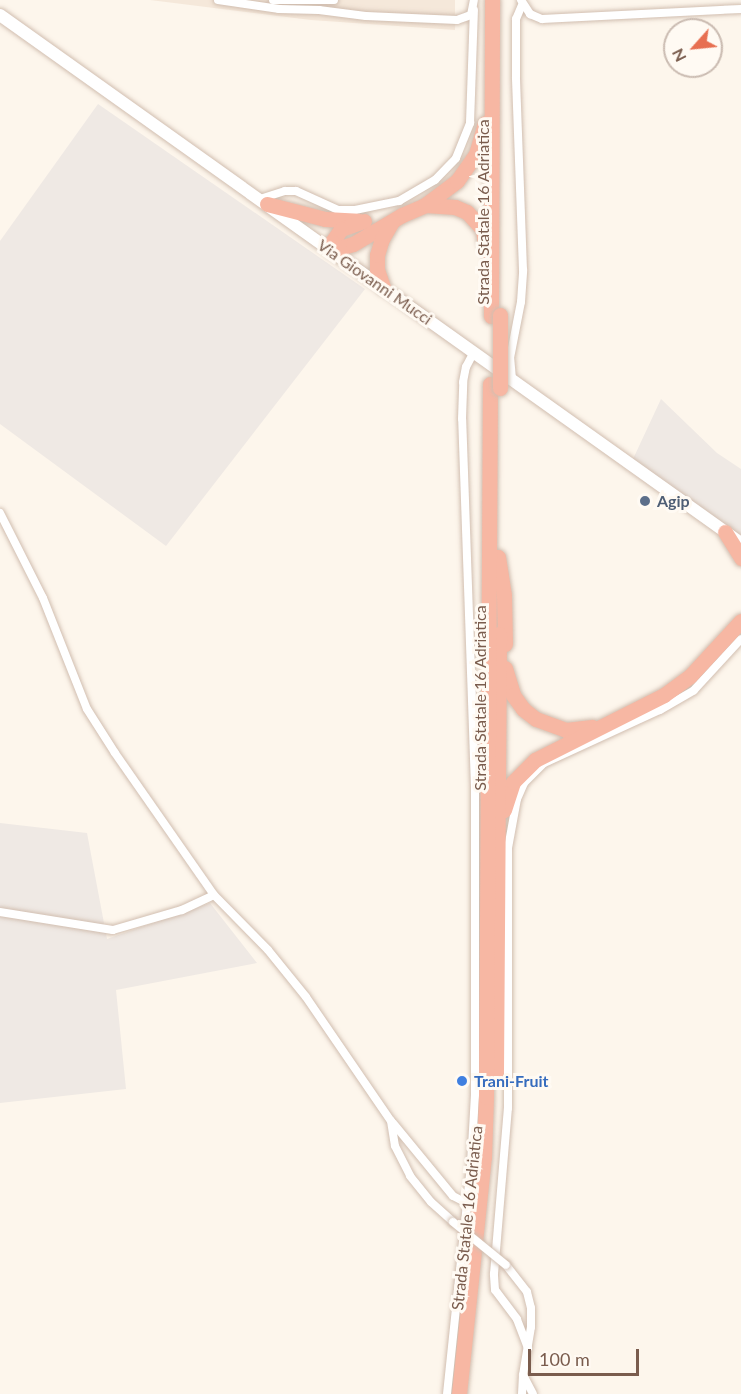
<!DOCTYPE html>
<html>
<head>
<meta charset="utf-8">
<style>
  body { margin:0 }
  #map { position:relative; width:741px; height:1394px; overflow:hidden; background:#fdf6ec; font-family:Lato,sans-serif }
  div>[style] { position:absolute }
  .residential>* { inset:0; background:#f5e8da }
  .industrial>* { inset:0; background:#efe9e4 }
  .roads { filter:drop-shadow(0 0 2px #d1beb0) drop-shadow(0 0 2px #d1beb0) }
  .street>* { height:8px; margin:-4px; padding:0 4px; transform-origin:4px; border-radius:4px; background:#fff }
  .secondary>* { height:12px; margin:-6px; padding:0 6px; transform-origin:6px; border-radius:6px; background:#fff }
  .highway>* { height:15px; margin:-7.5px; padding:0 7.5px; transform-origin:7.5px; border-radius:7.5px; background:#f7b7a3 }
  .bridges { filter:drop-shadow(0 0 2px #d1beb0) drop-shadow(0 0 2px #d1beb0) }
  .street-bridge>* { height:8px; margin:-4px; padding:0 4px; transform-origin:4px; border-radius:4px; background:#fff }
  .highway-bridge>* { height:15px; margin:-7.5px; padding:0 7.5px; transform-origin:7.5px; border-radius:7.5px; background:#f7b7a3 }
  .dots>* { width:16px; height:16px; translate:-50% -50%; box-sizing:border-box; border:3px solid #fffaf3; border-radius:50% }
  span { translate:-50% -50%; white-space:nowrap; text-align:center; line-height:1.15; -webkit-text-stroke:6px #fffaf3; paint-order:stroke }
  .street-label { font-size:16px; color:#7a5c4d }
  .service-label { font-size:16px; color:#4e5e75; font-weight:700 }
  .left { translate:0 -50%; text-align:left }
  .shop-label { font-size:16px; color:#366cbe; font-weight:700 }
  .north { position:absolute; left:663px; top:18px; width:60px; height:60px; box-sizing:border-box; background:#fffaf3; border:2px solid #cabbb1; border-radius:50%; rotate:243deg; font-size:16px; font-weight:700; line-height:24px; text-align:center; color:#7a5c4d }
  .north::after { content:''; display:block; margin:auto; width:21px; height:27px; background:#e76f51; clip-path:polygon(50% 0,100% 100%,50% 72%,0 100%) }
  .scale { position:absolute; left:528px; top:1349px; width:111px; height:27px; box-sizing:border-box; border:3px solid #7a5c4d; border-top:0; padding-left:8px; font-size:18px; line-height:21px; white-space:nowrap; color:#7a5c4d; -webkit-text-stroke:4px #fffaf3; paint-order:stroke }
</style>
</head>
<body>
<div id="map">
  <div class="residential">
    <i style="clip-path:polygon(150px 0,455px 0,455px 30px,311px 20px)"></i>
  </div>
  <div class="industrial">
    <i style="clip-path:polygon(98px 104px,365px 289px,166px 546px,0 424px,0 241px)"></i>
    <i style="clip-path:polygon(661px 399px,717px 453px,741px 469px,741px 537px,633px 459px)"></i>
    <i style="clip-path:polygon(0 823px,87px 833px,107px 939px,210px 903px,257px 963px,116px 990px,126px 1089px,0 1103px)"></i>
  </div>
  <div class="roads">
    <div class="street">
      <i style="left:218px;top:0;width:62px;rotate:8.4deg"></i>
      <i style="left:279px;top:9px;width:40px;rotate:1.4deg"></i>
      <i style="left:319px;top:10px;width:47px;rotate:7.3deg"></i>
      <i style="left:366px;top:16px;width:91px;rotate:2.5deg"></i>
      <i style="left:457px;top:20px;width:15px;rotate:-20deg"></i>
      <i style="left:471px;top:15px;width:15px;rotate:-79deg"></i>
      <i style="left:273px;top:0;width:61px"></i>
      <i style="left:521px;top:0;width:17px;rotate:57deg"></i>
      <i style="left:530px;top:14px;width:13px;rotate:23deg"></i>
      <i style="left:542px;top:19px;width:199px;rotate:-2.9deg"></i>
      <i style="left:260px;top:199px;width:26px;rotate:-18deg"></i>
      <i style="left:285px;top:191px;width:11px"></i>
      <i style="left:296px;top:191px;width:46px;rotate:24.3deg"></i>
      <i style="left:338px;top:210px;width:17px"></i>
      <i style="left:355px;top:210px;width:45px;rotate:-11.6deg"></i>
      <i style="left:399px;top:201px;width:42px;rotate:-30.3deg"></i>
      <i style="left:435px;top:180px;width:30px;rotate:-46deg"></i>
      <i style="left:456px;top:158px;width:38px;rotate:-68deg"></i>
      <i style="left:470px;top:123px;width:113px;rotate:-88deg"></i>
      <i style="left:512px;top:379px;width:21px;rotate:-95deg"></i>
      <i style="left:510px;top:358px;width:57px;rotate:-78.9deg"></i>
      <i style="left:521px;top:302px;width:32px;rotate:-86deg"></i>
      <i style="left:523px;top:270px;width:193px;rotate:-92.1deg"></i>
      <i style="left:516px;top:77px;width:58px;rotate:-90deg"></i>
      <i style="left:516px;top:19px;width:15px;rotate:-67deg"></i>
      <i style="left:0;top:513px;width:95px;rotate:63.2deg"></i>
      <i style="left:43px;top:598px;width:119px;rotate:68.4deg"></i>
      <i style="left:87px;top:709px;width:52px;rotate:57.5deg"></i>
      <i style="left:115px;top:753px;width:173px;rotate:55.1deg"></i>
      <i style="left:214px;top:895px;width:77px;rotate:45.5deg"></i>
      <i style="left:268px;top:950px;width:60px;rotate:51deg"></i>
      <i style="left:306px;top:997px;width:150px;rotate:55.6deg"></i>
      <i style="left:391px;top:1121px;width:25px;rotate:81deg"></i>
      <i style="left:395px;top:1146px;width:34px;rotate:63deg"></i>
      <i style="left:410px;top:1176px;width:33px;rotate:51deg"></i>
      <i style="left:431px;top:1202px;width:30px;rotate:42deg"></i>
      <i style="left:0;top:912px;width:114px;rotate:9.1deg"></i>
      <i style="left:113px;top:930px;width:72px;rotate:-16.2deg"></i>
      <i style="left:182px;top:910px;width:35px;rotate:-25deg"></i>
      <i style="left:393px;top:1123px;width:94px;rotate:50.6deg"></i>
      <i style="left:453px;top:1196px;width:16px;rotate:27deg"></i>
      <i style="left:506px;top:1265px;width:34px;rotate:52deg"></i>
      <i style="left:527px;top:1292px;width:16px;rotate:76deg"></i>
      <i style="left:531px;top:1308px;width:19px;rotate:90deg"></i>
      <i style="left:531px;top:1327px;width:49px;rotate:99.5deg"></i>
      <i style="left:523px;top:1375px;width:21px;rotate:62deg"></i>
      <i style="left:528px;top:1348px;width:31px;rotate:-111deg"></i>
      <i style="left:517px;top:1319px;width:36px;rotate:-127deg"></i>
      <i style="left:495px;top:1290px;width:16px;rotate:-94deg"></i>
      <i style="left:494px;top:1274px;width:167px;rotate:-85.2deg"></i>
      <i style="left:508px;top:1108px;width:260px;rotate:-90deg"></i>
      <i style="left:508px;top:848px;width:50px;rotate:-79.6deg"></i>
      <i style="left:517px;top:799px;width:17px;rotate:-66deg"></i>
      <i style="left:524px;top:783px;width:28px;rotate:-45deg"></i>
      <i style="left:544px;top:763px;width:128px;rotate:-24.6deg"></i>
      <i style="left:660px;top:710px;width:39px;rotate:-30deg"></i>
      <i style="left:694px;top:690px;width:69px;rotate:-47.3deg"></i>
      <i style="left:447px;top:1394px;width:231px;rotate:-84deg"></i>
      <i style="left:471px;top:1164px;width:70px;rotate:-86.7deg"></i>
      <i style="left:475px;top:1094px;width:307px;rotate:-90deg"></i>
      <i style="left:475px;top:787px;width:368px;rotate:-92deg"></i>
      <i style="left:462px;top:419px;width:37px;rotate:-88deg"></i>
      <i style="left:463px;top:382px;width:15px;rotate:-79deg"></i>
      <i style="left:466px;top:367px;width:17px;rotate:-62deg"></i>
      <i style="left:522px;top:1394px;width:18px;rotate:-87deg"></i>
    </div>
    <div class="secondary">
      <i style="left:0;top:15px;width:910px;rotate:35.47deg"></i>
    </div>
    <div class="highway">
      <i style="left:267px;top:204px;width:60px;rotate:14.5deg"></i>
      <i style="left:325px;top:219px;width:33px;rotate:3deg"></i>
      <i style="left:425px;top:205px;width:30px;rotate:4deg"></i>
      <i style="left:455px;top:207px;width:13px;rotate:23deg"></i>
      <i style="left:467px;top:212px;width:24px;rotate:48deg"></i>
      <i style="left:483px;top:230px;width:13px;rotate:81deg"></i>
      <i style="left:364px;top:221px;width:24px;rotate:161deg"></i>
      <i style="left:341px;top:229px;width:16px;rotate:125deg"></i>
      <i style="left:332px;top:242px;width:8px;rotate:90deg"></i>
      <i style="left:332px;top:250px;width:22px;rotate:-16deg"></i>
      <i style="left:353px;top:244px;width:57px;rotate:-30.6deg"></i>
      <i style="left:402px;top:215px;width:25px;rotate:-23deg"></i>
      <i style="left:425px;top:205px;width:40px;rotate:-37deg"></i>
      <i style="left:457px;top:181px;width:33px;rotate:-55deg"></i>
      <i style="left:476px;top:154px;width:32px;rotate:-74deg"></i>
      <i style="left:383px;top:287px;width:18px;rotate:-109deg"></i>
      <i style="left:377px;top:270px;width:15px;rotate:-90deg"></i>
      <i style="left:377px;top:255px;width:17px;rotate:-73deg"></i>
      <i style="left:382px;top:239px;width:20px;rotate:-60deg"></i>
      <i style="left:491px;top:316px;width:316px;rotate:-89.8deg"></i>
      <i style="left:725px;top:532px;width:31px;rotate:58deg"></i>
      <i style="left:498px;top:557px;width:39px;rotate:81deg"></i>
      <i style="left:504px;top:596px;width:48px;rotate:88.8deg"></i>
      <i style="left:505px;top:668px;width:28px;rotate:73deg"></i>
      <i style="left:513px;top:695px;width:17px;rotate:54deg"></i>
      <i style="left:523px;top:709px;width:16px;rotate:38deg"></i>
      <i style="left:536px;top:719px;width:32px;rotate:20deg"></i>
      <i style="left:566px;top:730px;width:26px;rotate:-7deg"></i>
      <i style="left:504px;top:810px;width:29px;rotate:-72deg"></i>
      <i style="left:513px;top:782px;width:31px;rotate:-45deg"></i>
      <i style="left:535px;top:760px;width:144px;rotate:-26.7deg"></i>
      <i style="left:664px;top:695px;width:32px;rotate:-36deg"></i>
      <i style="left:690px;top:676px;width:75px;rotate:-47.2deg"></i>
      <i style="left:496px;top:1072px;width:438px;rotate:-89.6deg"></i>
      <i style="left:459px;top:1394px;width:238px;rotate:-84deg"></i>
      <i style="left:484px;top:1157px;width:60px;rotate:-88.1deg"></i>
      <i style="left:486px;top:1097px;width:713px;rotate:-89.68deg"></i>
    </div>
  </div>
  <div class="bridges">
    <div class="street-bridge">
      <i style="left:453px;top:1222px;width:68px;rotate:39.1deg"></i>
    </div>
    <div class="highway-bridge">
      <i style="left:500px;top:315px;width:73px;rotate:90deg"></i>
    </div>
  </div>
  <div class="dots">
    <i style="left:645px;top:501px;background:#5c6f8a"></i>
    <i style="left:462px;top:1081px;background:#3f7fe0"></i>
  </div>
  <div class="street-label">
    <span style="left:483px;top:212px;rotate:-90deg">Strada Statale 16 Adriatica</span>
    <span style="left:375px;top:282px;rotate:35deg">Via Giovanni Mucci</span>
    <span style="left:480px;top:698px;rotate:-90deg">Strada Statale 16 Adriatica</span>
    <span style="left:467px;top:1218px;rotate:-84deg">Strada Statale 16 Adriatica</span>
  </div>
  <div class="service-label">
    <span class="left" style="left:657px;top:501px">Agip</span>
  </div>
  <div class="shop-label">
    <span class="left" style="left:474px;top:1081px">Trani-Fruit</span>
  </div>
  <div class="north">N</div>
  <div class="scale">100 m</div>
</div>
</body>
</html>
